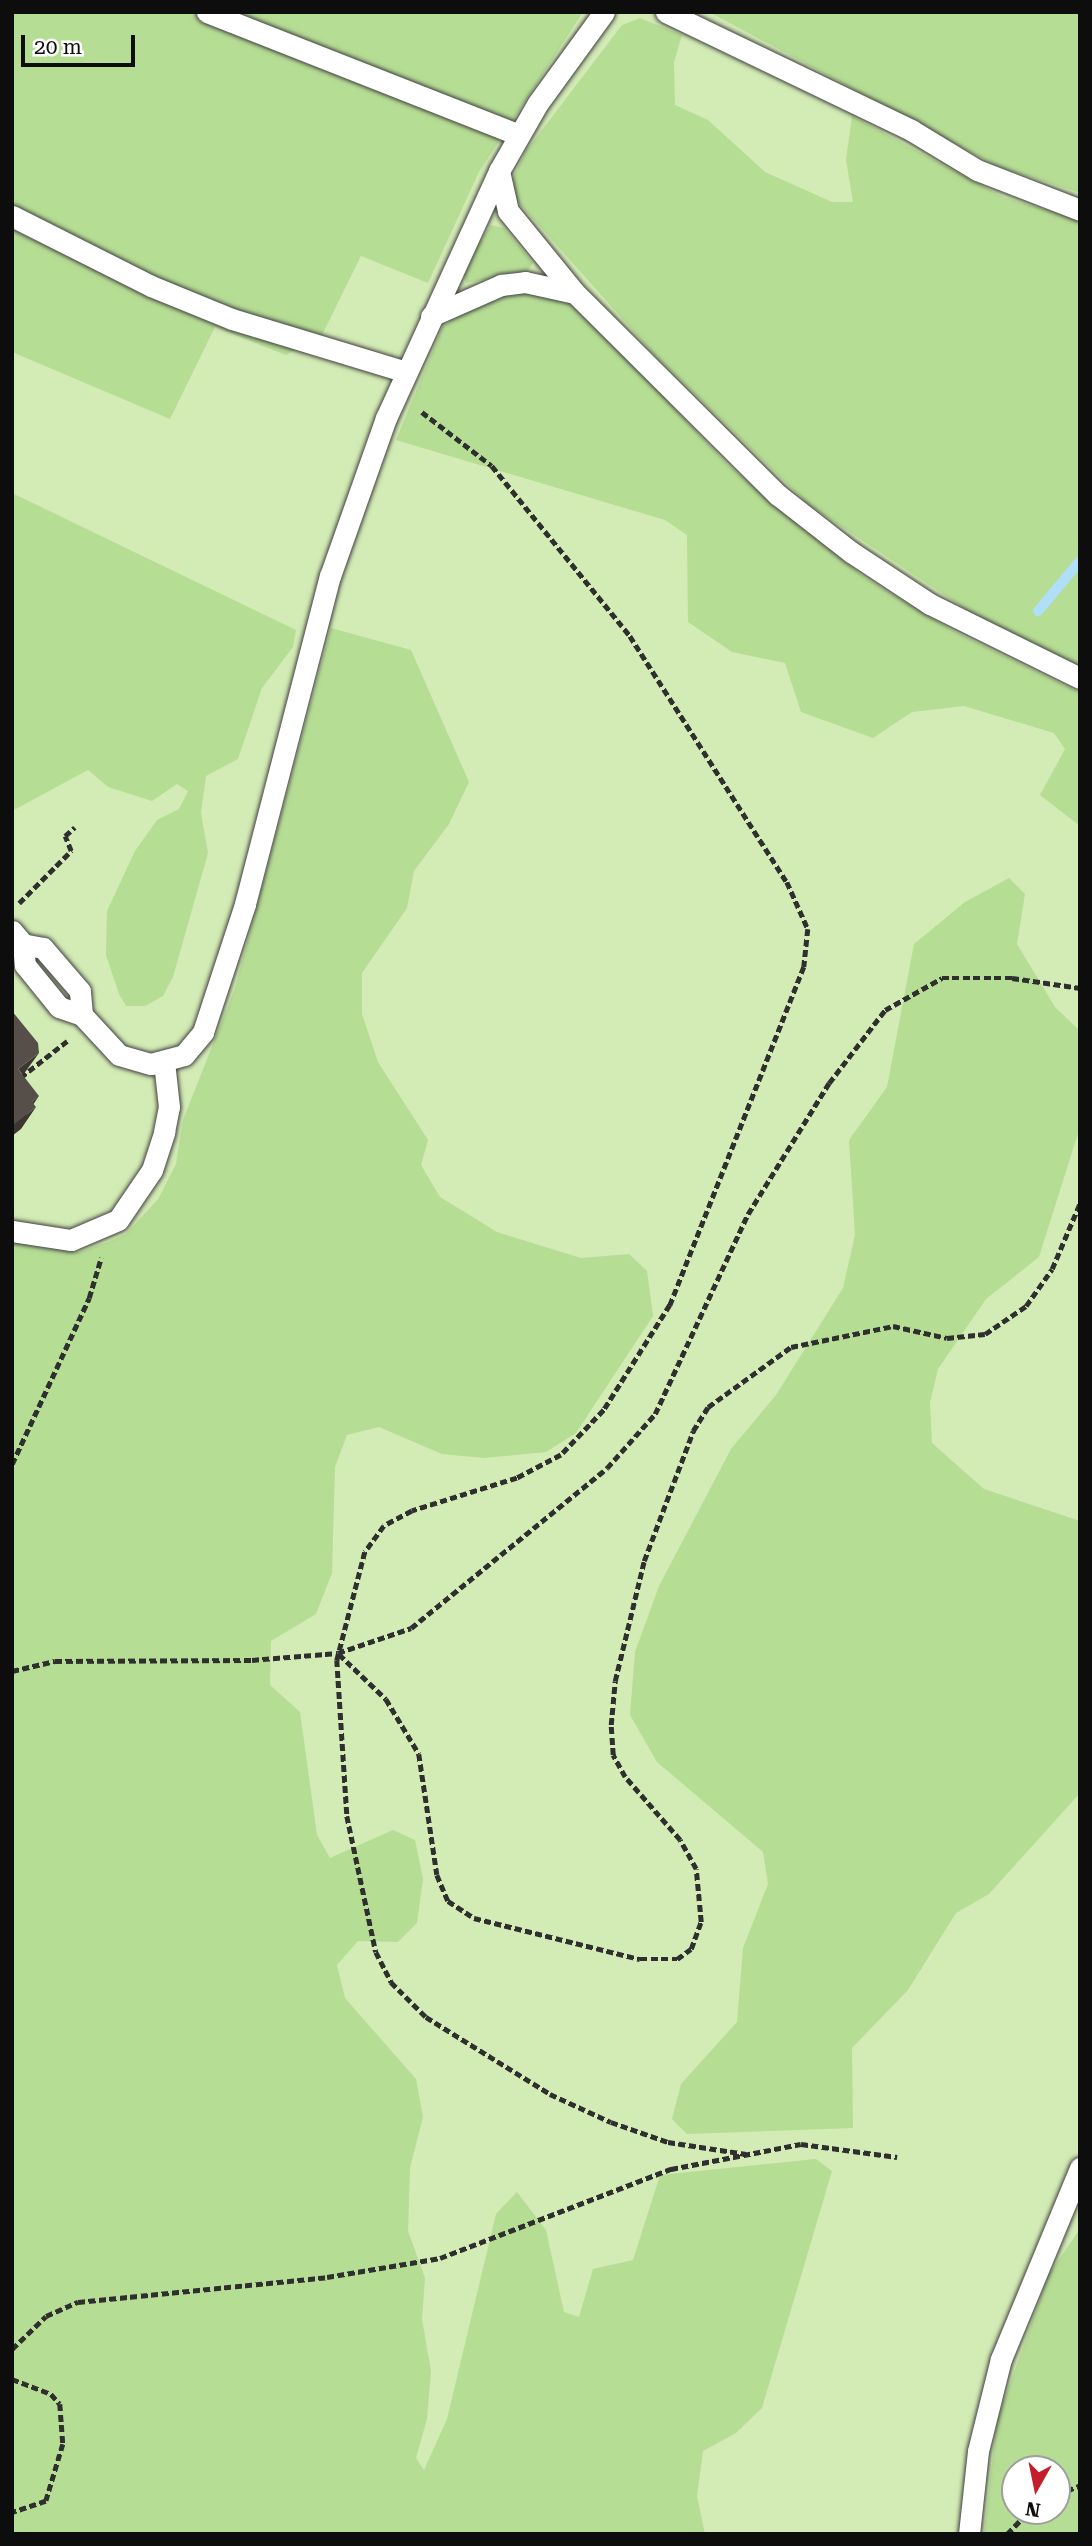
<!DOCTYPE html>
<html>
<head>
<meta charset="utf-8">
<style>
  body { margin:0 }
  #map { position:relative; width:1092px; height:2546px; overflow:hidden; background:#fffbee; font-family:"Roboto Serif",serif }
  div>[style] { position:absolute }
  .green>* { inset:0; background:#d3ebb5 }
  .forest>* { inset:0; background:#b6dd94 }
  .stream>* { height:10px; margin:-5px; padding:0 5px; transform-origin:5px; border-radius:5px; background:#afdff9 }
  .path>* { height:4.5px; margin-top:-2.25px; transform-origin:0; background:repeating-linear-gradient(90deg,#2f2f2f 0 7px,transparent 0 10.5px) }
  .roads { filter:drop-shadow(0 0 2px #404040) drop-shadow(0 0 2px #404040) }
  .lane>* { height:21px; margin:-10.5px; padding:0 10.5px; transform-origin:10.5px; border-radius:10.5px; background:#fff }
  .shaded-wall>* { inset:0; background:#3c3733 }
  .building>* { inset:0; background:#564e49 }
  span { translate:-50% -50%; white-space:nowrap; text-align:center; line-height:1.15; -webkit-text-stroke:7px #fff; paint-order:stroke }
  .frame { position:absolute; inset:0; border:14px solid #0d0d0d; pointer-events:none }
  .north { position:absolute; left:1001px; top:2455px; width:70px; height:70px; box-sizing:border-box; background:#fff; border:2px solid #9e9e9e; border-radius:50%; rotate:189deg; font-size:19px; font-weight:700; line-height:28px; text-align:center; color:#0d0d0d }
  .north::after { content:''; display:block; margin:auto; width:24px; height:32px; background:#c41e2a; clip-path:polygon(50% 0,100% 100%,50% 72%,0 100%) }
  .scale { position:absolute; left:21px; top:35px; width:114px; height:32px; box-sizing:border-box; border:4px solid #0d0d0d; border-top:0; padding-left:9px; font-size:21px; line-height:24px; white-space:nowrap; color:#0d0d0d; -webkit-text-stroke:5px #fff; paint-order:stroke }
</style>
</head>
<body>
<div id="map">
  <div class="green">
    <i style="clip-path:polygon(evenodd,12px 12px,1080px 12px,1080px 2534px,12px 2534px,12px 12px,1015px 2469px,1057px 2469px,1057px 2511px,1015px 2511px,1015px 2469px)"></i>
  </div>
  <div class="forest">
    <i style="clip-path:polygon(12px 12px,583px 12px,479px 172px,428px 283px,361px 256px,322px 335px,286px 355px,215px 327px,170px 419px,12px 352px)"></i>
    <i style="clip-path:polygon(709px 12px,1080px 12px,1080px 193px,997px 166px)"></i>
    <i style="clip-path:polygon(640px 18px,682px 35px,674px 62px,675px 105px,708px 120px,765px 172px,832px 202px,853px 202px,846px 160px,852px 116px,1003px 197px,1080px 220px,1080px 665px,985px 622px,809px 505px,653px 353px,518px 202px,512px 180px,526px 151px,622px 25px)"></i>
    <i style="clip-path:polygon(491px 225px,504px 228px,533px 263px,527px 272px,466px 283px,463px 270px)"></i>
    <i style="clip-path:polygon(515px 292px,546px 293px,576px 304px,728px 465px,865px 578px,953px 631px,1080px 693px,1080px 826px,1040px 795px,1065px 749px,1054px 733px,964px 706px,912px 712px,873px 738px,801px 712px,785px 663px,732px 652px,688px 622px,687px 535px,665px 520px,396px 440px,443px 326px,486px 299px)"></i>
    <i style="clip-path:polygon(12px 493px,296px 630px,293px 647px,262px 688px,238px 759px,206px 776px,201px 813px,208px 853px,173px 977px,163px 996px,145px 1006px,126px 1006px,119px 994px,106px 955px,107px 911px,135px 851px,157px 820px,179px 809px,188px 791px,177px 784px,152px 801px,108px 787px,88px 770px,12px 811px)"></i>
    <i style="clip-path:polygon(331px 628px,411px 650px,469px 782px,449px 824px,414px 871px,407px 908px,362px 973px,362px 1014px,378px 1062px,428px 1140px,421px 1165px,440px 1197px,497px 1232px,581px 1258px,629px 1254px,647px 1271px,653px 1316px,576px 1433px,546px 1452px,484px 1458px,442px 1454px,379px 1427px,347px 1435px,335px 1467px,332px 1573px,316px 1614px,271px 1641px,270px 1685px,300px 1712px,317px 1835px,330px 1858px,393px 1830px,415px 1840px,423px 1879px,417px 1923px,398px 1942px,358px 1941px,337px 1965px,345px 1998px,416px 2079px,423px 2117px,410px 2168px,408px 2231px,425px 2278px,422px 2319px,431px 2371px,427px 2419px,416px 2458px,424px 2470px,447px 2419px,496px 2214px,517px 2192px,546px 2230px,564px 2312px,579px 2317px,593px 2269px,633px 2260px,660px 2175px,816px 2159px,832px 2171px,762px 2408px,736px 2433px,703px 2451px,697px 2496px,705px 2534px,12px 2534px,12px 1240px,79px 1252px,108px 1242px,126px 1234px,158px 1199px,176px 1164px,183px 1120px,235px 988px)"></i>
    <i style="clip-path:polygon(1009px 878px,1025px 894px,1017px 944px,1055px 1007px,1080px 1031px,1080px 1127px,1039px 1257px,986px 1299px,938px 1369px,930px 1403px,932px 1443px,984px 1489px,1080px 1521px,1080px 1793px,989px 1894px,956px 1913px,908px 1990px,852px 2048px,853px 2128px,687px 2134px,672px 2119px,681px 2084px,737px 2022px,743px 1948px,768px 1884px,763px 1852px,657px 1762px,630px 1715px,635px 1652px,659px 1586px,731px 1449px,776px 1395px,843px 1288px,855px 1235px,849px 1140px,887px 1087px,914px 944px,965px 902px)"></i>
    <i style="clip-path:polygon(evenodd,1080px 2229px,1080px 2534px,984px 2534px,997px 2420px,1049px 2274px,1080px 2229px,1015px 2469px,1057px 2469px,1057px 2511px,1015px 2511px,1015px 2469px)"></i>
  </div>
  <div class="stream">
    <i style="left:1038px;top:611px;width:65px;rotate:-50deg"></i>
  </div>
  <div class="path">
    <i style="left:422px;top:412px;width:88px;rotate:37.6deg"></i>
    <i style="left:492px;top:466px;width:219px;rotate:50.9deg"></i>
    <i style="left:630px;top:636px;width:292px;rotate:57.5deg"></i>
    <i style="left:787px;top:882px;width:51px;rotate:65.9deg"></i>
    <i style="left:808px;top:929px;width:38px;rotate:96deg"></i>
    <i style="left:804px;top:967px;width:364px;rotate:111.6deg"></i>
    <i style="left:670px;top:1305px;width:124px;rotate:122.2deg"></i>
    <i style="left:604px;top:1410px;width:62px;rotate:133.7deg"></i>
    <i style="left:561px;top:1455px;width:50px;rotate:152.4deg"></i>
    <i style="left:517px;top:1478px;width:110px;rotate:162.6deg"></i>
    <i style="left:412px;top:1511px;width:32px;rotate:152deg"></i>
    <i style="left:384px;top:1526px;width:32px;rotate:126deg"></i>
    <i style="left:365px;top:1552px;width:112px;rotate:104.5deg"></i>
    <i style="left:337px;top:1660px;width:156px;rotate:86.3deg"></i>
    <i style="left:347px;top:1816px;width:139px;rotate:78deg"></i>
    <i style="left:376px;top:1952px;width:34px;rotate:63deg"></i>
    <i style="left:391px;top:1982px;width:49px;rotate:45deg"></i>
    <i style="left:426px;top:2017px;width:146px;rotate:31.8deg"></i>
    <i style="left:550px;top:2094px;width:67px;rotate:24.7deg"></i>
    <i style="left:611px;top:2122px;width:60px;rotate:19.3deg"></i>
    <i style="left:668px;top:2142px;width:79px;rotate:8.7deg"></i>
    <i style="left:19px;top:903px;width:74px;rotate:-45deg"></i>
    <i style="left:71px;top:851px;width:16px;rotate:-112deg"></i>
    <i style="left:65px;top:836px;width:13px;rotate:-42deg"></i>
    <i style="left:12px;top:1084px;width:70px;rotate:-38deg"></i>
    <i style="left:12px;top:1464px;width:183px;rotate:-65.1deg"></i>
    <i style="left:89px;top:1298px;width:42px;rotate:-73.3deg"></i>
    <i style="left:339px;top:1654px;width:65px;rotate:43.8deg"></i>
    <i style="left:386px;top:1699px;width:64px;rotate:59deg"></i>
    <i style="left:419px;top:1754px;width:122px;rotate:81.5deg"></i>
    <i style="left:437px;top:1875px;width:28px;rotate:67deg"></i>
    <i style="left:448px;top:1901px;width:31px;rotate:33deg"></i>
    <i style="left:474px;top:1918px;width:171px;rotate:13.9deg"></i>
    <i style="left:640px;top:1959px;width:37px"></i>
    <i style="left:677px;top:1959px;width:17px;rotate:-36deg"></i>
    <i style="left:691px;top:1949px;width:29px;rotate:-70deg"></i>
    <i style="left:701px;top:1922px;width:53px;rotate:-95.4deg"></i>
    <i style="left:696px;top:1869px;width:33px;rotate:-119deg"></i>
    <i style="left:680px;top:1840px;width:84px;rotate:-131.1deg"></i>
    <i style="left:625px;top:1777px;width:25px;rotate:-119deg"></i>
    <i style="left:613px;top:1755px;width:30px;rotate:-94deg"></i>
    <i style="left:611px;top:1725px;width:44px;rotate:-84.8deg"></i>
    <i style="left:615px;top:1681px;width:123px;rotate:-76.4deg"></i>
    <i style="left:644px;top:1561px;width:139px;rotate:-69.3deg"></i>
    <i style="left:693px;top:1431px;width:28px;rotate:-58deg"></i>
    <i style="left:708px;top:1407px;width:102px;rotate:-35.9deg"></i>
    <i style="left:791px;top:1347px;width:104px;rotate:-11.6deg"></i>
    <i style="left:893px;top:1326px;width:55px;rotate:12.5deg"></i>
    <i style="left:947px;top:1338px;width:38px;rotate:-6deg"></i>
    <i style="left:985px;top:1334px;width:50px;rotate:-34.3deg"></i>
    <i style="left:1026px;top:1306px;width:45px;rotate:-54.9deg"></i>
    <i style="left:1052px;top:1269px;width:72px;rotate:-67deg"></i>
    <i style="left:12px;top:1671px;width:44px;rotate:-13.1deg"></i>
    <i style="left:55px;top:1661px;width:197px;rotate:-0.3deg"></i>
    <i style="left:252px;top:1660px;width:86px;rotate:-4.7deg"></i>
    <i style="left:338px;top:1653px;width:77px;rotate:-18.9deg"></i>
    <i style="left:411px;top:1628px;width:253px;rotate:-39.2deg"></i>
    <i style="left:607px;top:1468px;width:72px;rotate:-48.4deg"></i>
    <i style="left:655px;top:1414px;width:221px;rotate:-65.1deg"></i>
    <i style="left:748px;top:1214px;width:154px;rotate:-58.3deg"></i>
    <i style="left:829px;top:1083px;width:92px;rotate:-52.5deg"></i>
    <i style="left:885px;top:1010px;width:65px;rotate:-29.3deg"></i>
    <i style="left:942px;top:978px;width:70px"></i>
    <i style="left:1012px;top:978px;width:69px;rotate:8.4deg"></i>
    <i style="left:12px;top:2349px;width:47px;rotate:-44.1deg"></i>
    <i style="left:46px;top:2316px;width:35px;rotate:-24deg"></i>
    <i style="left:78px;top:2302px;width:250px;rotate:-5.7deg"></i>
    <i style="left:327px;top:2277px;width:115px;rotate:-9.5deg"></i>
    <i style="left:440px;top:2258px;width:248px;rotate:-21.1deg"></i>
    <i style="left:671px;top:2169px;width:132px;rotate:-10.9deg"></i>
    <i style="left:801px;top:2144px;width:97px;rotate:7.7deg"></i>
    <i style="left:12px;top:2379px;width:42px;rotate:21deg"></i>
    <i style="left:51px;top:2394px;width:13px;rotate:48deg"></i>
    <i style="left:60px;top:2404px;width:40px;rotate:85.7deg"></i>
    <i style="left:63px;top:2444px;width:59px;rotate:106.6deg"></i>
    <i style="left:46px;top:2501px;width:36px;rotate:161deg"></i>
    <i style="left:1057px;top:2495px;width:25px;rotate:-23deg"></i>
    <i style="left:1007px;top:2534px;width:32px;rotate:-46deg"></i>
  </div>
  <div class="roads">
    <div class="lane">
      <i style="left:207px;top:12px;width:335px;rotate:21.5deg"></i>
      <i style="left:666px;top:12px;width:272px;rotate:25.7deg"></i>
      <i style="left:911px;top:130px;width:77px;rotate:31.2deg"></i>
      <i style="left:977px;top:170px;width:110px;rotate:21.2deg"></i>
      <i style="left:499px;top:171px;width:41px;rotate:77.3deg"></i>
      <i style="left:508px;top:211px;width:104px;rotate:50.8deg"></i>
      <i style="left:12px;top:216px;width:156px;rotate:26.7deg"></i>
      <i style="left:151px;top:286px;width:87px;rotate:22.2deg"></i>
      <i style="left:232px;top:319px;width:182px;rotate:16.9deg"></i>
      <i style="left:431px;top:316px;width:77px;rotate:-23.9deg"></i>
      <i style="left:501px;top:285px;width:24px;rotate:-7deg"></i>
      <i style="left:525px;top:282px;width:51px;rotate:12.4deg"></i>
      <i style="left:575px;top:293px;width:286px;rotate:44.9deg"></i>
      <i style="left:778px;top:495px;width:93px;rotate:38deg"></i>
      <i style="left:851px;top:552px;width:95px;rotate:33.4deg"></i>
      <i style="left:930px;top:604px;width:167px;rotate:26.3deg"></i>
      <i style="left:12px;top:931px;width:17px;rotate:50deg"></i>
      <i style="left:23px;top:944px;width:21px;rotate:85deg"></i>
      <i style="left:25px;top:965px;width:54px;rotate:51deg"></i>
      <i style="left:59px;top:1007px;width:24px;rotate:19deg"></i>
      <i style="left:82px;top:1015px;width:24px;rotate:-95deg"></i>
      <i style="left:80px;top:991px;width:57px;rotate:-130.7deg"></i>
      <i style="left:43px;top:948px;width:20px;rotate:-169deg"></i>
      <i style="left:82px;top:1015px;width:54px;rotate:47.2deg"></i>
      <i style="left:119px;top:1055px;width:33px;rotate:16deg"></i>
      <i style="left:151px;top:1064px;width:34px;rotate:-15deg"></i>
      <i style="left:184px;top:1055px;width:30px;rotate:-50deg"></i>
      <i style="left:203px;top:1032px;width:135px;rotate:-71.8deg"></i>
      <i style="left:245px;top:904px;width:339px;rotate:-75.5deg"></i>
      <i style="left:330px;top:576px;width:168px;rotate:-70.5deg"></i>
      <i style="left:386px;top:418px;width:272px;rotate:-65.4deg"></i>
      <i style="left:499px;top:171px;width:78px;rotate:-60.2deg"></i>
      <i style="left:538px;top:103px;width:112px;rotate:-54deg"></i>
      <i style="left:12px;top:1231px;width:60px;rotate:8.7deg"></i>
      <i style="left:71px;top:1240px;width:51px;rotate:-23.1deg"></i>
      <i style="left:118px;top:1220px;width:60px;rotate:-55.8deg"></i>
      <i style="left:152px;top:1170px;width:40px;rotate:-72deg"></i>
      <i style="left:164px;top:1132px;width:25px;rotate:-79deg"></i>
      <i style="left:169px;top:1107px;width:45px;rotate:-96.3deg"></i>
      <i style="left:969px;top:2534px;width:83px;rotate:-83.8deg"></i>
      <i style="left:978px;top:2451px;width:95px;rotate:-76deg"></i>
      <i style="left:1001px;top:2359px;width:207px;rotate:-67.5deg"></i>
    </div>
  </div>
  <div class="shaded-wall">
    <i style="clip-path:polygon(39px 1053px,23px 1075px,18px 1069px)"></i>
    <i style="clip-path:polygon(39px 1096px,26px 1115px,36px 1107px,21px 1129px,12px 1136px,12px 1126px,32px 1102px)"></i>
  </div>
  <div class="building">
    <i style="clip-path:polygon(12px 1011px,38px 1043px,39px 1053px,18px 1069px,39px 1096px,32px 1102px,36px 1107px,12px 1126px)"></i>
  </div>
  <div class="frame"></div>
  <div class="north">N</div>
  <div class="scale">20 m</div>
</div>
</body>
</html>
